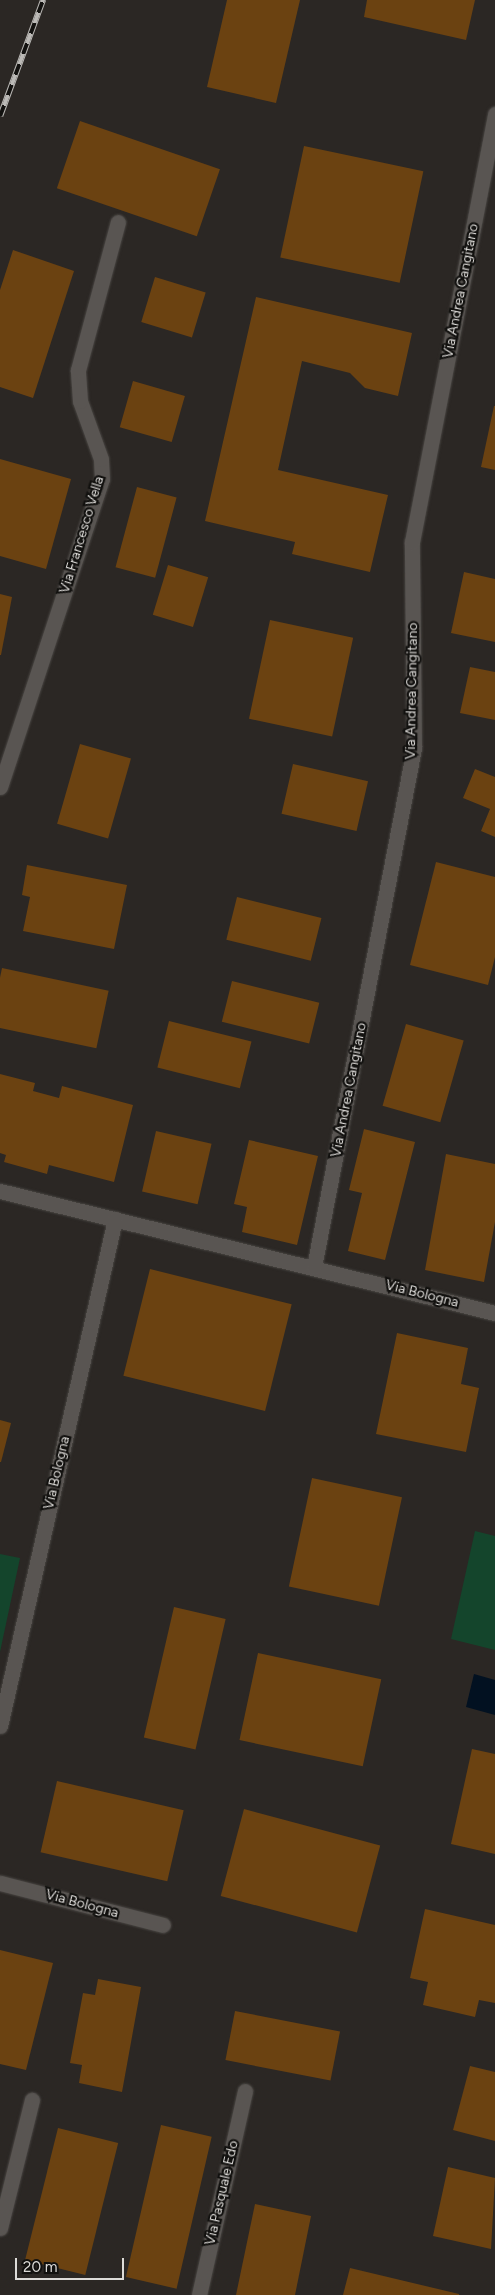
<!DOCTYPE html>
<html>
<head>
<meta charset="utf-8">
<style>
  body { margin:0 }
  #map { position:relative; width:495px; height:2295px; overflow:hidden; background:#2b2724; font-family:Figtree,sans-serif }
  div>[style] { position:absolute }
  .green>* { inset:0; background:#14452c }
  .water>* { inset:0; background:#021121 }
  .building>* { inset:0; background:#6b4211; transform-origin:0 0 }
  .roads { filter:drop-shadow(0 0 1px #484542) drop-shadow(0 0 1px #484542) }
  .street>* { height:15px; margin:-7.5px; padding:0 7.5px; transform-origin:7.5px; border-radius:7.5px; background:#595552 }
  .rail>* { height:5.5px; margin-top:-2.75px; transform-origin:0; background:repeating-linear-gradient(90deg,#12110f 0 11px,#bbb9b6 0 22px); box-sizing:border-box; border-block:1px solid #bbb9b6 }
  span { translate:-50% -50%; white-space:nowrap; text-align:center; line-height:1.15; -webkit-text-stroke:4.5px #12110f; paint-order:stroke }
  .street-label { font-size:14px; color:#dddbd8 }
  .scale { position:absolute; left:15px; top:2258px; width:109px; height:22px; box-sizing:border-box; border:2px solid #dddbd8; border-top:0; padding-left:6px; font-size:15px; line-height:18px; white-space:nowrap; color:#dddbd8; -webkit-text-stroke:4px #12110f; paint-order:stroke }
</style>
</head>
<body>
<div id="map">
  <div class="green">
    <i style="clip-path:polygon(475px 1531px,495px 1536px,495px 1650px,451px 1639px)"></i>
    <i style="clip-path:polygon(0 1554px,20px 1558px,0 1652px)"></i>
  </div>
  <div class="water">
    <i style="clip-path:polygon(474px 1674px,495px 1680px,495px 1715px,466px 1707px)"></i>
  </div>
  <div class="building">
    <i style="clip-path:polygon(227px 0,300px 0,276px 103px,207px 87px)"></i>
    <i style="clip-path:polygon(367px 0,475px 0,466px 40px,364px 17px)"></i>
    <i style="left:80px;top:121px;width:148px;height:71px;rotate:19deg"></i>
    <i style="left:304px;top:146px;width:122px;height:114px;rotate:12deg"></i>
    <i style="clip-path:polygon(13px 250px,74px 271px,33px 398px,0 387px,0 290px)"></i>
    <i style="left:155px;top:277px;width:53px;height:47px;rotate:17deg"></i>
    <i style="clip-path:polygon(256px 297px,412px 333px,398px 396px,365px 388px,350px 373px,302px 361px,278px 470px,388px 495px,370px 572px,292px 554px,295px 542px,205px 521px)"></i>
    <i style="left:133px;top:381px;width:54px;height:48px;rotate:16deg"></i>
    <i style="clip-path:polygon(494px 406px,495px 406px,495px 470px,481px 467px)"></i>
    <i style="clip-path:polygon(0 459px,71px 479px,46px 569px,0 556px)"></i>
    <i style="left:137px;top:487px;width:41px;height:83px;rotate:15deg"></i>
    <i style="left:168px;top:565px;width:42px;height:52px;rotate:17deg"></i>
    <i style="clip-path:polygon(464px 572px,495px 579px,495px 642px,451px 633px)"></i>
    <i style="clip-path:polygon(0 594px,12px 597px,1px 655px,0 655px)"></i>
    <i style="left:270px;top:620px;width:85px;height:101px;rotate:12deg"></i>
    <i style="clip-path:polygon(470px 667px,495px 672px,495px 720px,460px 713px)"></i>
    <i style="left:80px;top:744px;width:53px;height:83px;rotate:16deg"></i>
    <i style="left:293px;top:764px;width:77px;height:51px;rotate:13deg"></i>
    <i style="clip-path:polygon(475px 769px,495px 777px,495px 837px,481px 831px,490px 809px,463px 798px)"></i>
    <i style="clip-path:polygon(436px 862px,495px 877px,495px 957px,488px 985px,410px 965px)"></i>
    <i style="clip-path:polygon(27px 865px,127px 885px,114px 949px,23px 931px,30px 897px,22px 895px)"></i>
    <i style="left:237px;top:897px;width:87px;height:44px;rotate:14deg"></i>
    <i style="left:2px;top:968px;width:109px;height:59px;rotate:12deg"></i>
    <i style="left:232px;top:981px;width:90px;height:42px;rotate:14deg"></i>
    <i style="left:169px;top:1021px;width:85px;height:48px;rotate:14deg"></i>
    <i style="left:406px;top:1024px;width:60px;height:85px;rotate:16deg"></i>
    <i style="clip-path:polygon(0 1074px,35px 1083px,33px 1091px,59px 1098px,62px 1086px,133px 1105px,114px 1182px,49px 1165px,47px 1174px,4px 1162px,6px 1155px,0 1153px)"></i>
    <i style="clip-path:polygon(364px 1129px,415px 1142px,385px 1260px,348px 1251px,362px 1193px,349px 1190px)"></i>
    <i style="left:156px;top:1131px;width:57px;height:62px;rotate:13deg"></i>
    <i style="clip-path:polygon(249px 1140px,318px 1156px,297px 1245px,242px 1232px,247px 1207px,234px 1204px)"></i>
    <i style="clip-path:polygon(446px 1154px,495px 1164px,495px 1222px,484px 1282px,425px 1270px)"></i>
    <i style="left:150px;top:1269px;width:146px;height:110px;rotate:14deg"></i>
    <i style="clip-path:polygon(397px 1333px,468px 1348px,461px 1384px,479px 1388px,466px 1452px,376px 1434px)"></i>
    <i style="clip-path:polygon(0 1420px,11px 1423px,1px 1462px,0 1462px)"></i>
    <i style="left:312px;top:1478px;width:92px;height:111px;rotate:12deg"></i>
    <i style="left:174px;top:1607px;width:53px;height:134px;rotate:13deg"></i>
    <i style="left:258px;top:1653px;width:126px;height:89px;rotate:12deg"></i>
    <i style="clip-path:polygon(472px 1749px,495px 1754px,495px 1854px,451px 1844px)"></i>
    <i style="left:57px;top:1781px;width:130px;height:73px;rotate:13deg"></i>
    <i style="left:244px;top:1809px;width:141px;height:90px;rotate:15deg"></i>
    <i style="clip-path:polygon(425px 1909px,495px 1925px,495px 2003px,479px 2000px,475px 2017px,423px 2005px,428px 1982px,410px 1978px)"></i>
    <i style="clip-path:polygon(0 1950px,53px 1963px,26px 2070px,0 2064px)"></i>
    <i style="clip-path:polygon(98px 1979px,141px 1987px,122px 2092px,79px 2083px,82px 2065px,70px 2063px,83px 1993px,95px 1995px)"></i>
    <i style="left:235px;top:2011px;width:107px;height:50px;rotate:11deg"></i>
    <i style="clip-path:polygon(470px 2066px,495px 2072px,495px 2141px,453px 2130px)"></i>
    <i style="left:161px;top:2125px;width:52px;height:156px;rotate:13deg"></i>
    <i style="left:58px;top:2128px;width:62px;height:136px;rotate:14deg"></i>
    <i style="clip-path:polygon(448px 2167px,495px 2178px,491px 2249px,433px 2236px)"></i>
    <i style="clip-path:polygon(255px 2204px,311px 2216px,295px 2295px,236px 2295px)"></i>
    <i style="clip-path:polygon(350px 2268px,459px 2294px,459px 2295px,343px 2295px)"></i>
  </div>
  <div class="roads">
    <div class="street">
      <i style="left:0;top:787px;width:324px;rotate:-71.7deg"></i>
      <i style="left:102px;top:479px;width:20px;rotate:-93deg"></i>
      <i style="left:101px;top:459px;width:62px;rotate:-109.9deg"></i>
      <i style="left:80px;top:401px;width:31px;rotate:-94deg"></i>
      <i style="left:78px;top:370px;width:153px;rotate:-74.9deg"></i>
      <i style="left:0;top:1191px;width:510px;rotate:13.85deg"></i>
      <i style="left:314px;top:1267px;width:529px;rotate:-79.09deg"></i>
      <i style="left:414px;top:748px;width:206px;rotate:-90.6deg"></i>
      <i style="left:412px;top:542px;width:436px;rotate:-79deg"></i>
      <i style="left:0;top:1726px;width:520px;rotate:-77.22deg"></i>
      <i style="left:0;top:1883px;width:168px;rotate:14.4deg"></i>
      <i style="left:0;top:2228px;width:132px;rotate:-76deg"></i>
      <i style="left:199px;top:2295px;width:209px;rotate:-77.3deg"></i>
    </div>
  </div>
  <div class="rail">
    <i style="left:0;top:116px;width:124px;rotate:-69.7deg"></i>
  </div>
  <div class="street-label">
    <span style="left:461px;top:291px;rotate:-79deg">Via Andrea Cangitano</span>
    <span style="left:82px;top:535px;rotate:-73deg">Via Francesco Vella</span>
    <span style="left:412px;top:691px;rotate:-89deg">Via Andrea Cangitano</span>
    <span style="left:349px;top:1090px;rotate:-79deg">Via Andrea Cangitano</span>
    <span style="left:422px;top:1294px;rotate:14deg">Via Bologna</span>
    <span style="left:57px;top:1473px;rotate:-77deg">Via Bologna</span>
    <span style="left:82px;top:1904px;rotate:15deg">Via Bologna</span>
    <span style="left:222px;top:2193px;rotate:-77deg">Via Pasquale Edo</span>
  </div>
  <div class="scale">20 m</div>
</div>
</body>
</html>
